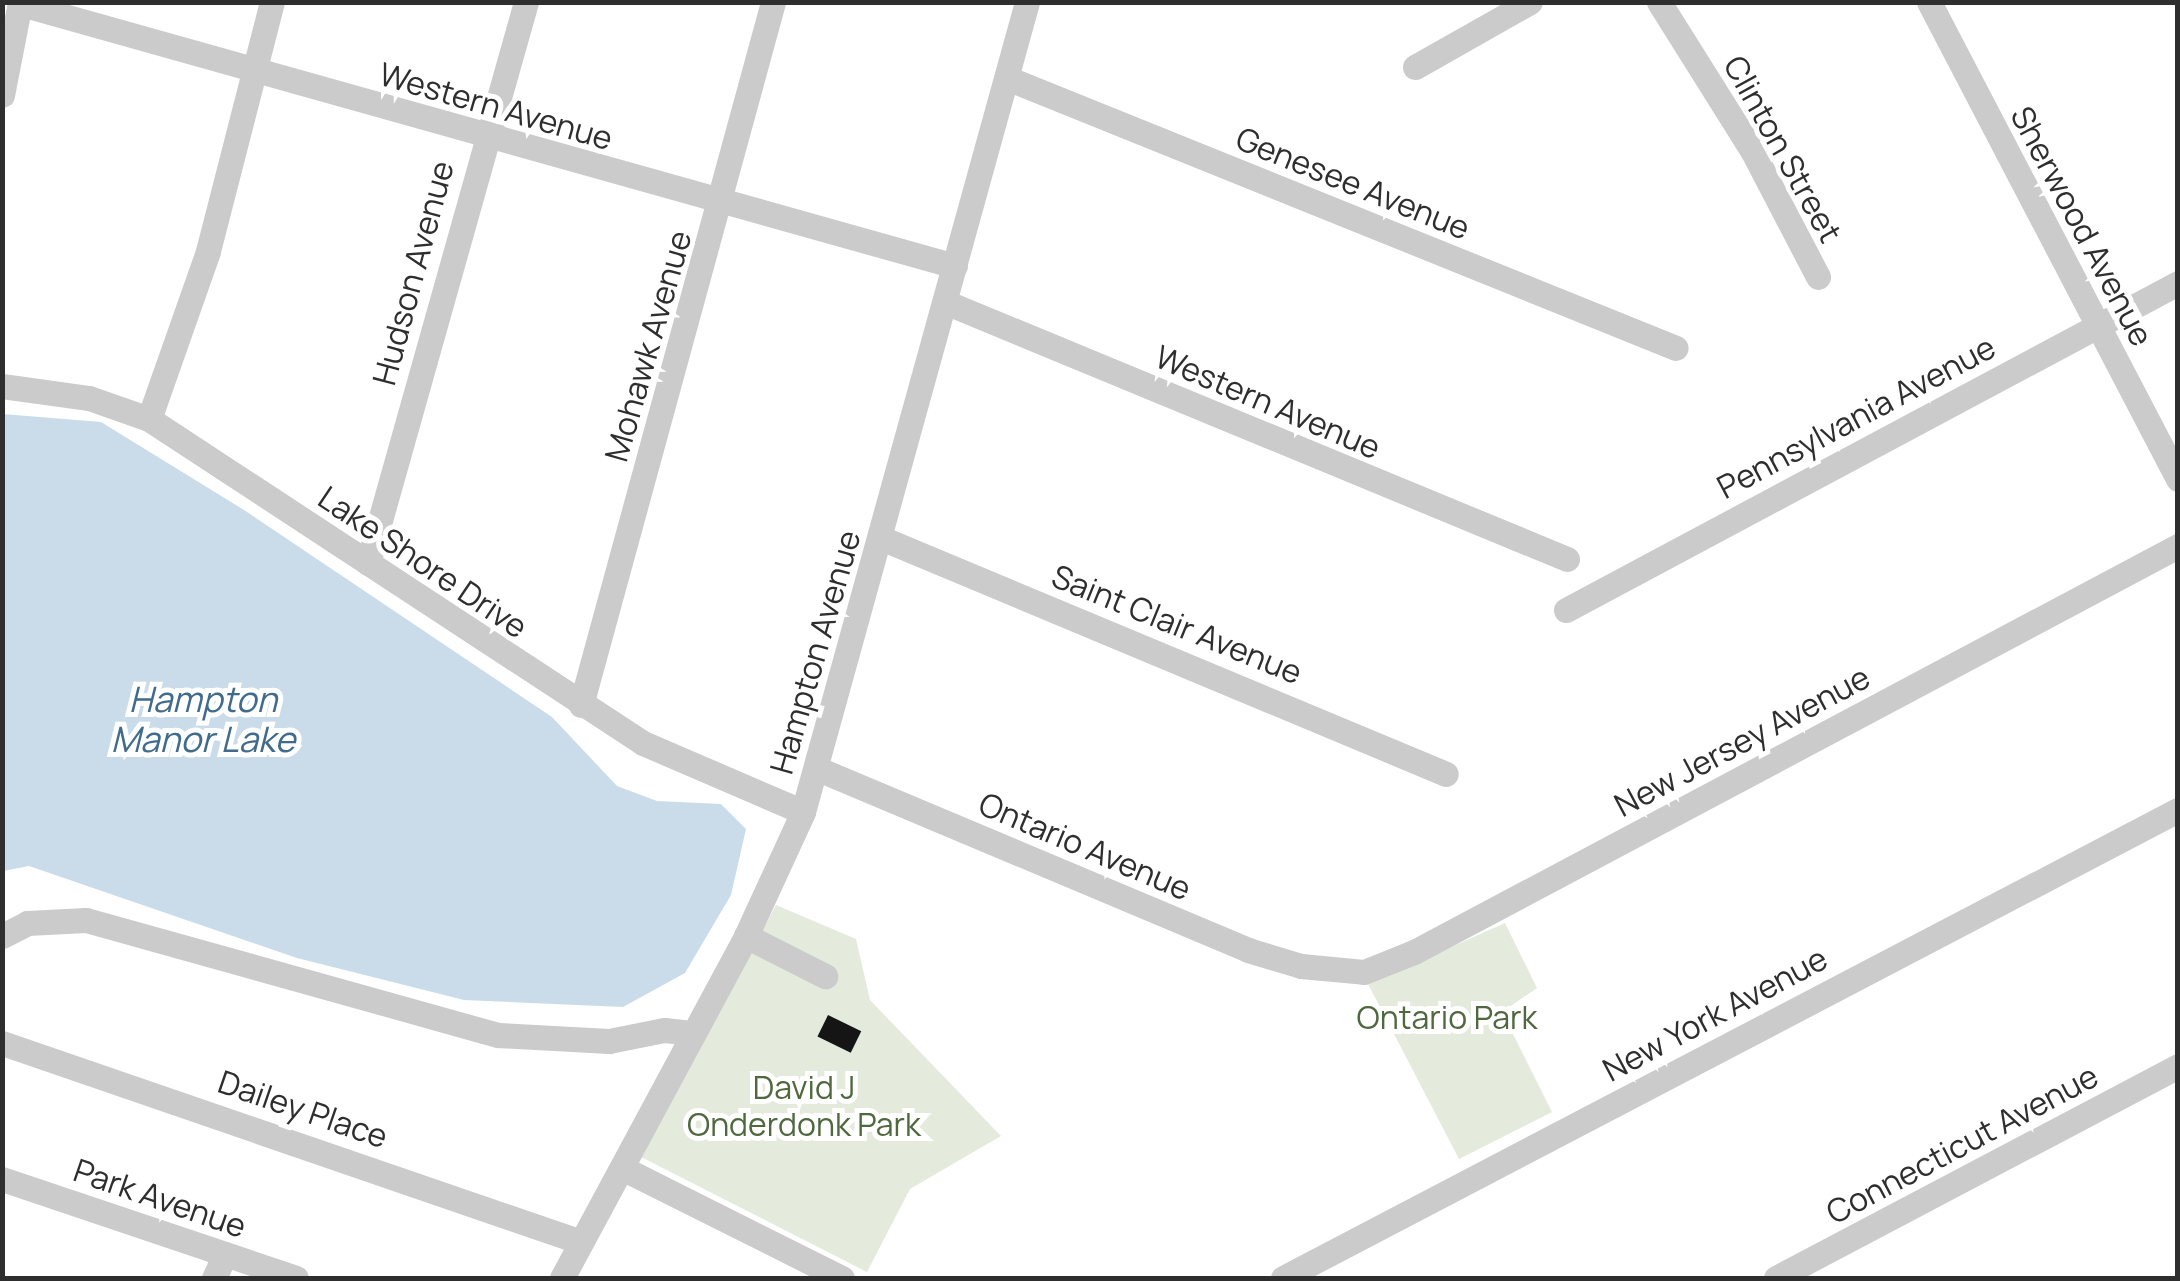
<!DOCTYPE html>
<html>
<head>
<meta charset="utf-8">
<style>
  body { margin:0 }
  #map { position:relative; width:2180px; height:1281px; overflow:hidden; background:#fff; font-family:Manrope,sans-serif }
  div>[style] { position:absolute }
  .green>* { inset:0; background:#e4ebdd }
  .water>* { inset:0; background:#cadcea }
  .building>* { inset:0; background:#151515; transform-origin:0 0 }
  .minor>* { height:25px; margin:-12.5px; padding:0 12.5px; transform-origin:12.5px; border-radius:12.5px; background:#cbcbcb }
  span { translate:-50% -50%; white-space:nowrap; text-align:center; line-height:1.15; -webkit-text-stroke:10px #fff; paint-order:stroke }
  .street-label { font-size:32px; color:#2e2e2e }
  .park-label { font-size:32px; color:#4f683e }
  .water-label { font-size:35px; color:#406b8d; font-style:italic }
  .frame { position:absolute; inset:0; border:5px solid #2e2e2e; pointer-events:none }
</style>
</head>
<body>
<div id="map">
  <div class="green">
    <i style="clip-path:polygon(776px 905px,856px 939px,870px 1000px,1001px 1136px,910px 1189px,867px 1272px,641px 1157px)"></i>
    <i style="clip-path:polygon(1505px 923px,1537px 988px,1502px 1012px,1552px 1112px,1459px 1159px,1368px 984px)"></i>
  </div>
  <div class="water">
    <i style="clip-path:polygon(3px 414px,101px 422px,244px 510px,552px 717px,617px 786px,657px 801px,721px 804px,746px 829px,731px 895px,685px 973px,623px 1007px,464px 1000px,297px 958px,29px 866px,3px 871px)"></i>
  </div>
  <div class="building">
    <i style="left:828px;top:1015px;width:37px;height:24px;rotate:26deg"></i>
  </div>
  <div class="minor">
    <i style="left:1659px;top:2px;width:175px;rotate:57.9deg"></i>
    <i style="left:1752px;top:150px;width:143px;rotate:62.5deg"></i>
    <i style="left:1929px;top:2px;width:538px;rotate:62.43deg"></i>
    <i style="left:21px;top:4px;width:970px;rotate:15.67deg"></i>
    <i style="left:1415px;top:67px;width:132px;rotate:-29.5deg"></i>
    <i style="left:1007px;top:78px;width:721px;rotate:21.98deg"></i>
    <i style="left:2px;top:95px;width:95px;rotate:-79deg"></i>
    <i style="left:945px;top:302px;width:673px;rotate:22.45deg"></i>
    <i style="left:2px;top:386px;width:88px;rotate:7.9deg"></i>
    <i style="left:89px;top:398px;width:64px;rotate:19.3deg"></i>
    <i style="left:149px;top:419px;width:591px;rotate:33.26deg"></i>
    <i style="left:643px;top:743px;width:174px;rotate:23.3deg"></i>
    <i style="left:149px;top:419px;width:178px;rotate:-70.6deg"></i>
    <i style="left:208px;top:251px;width:257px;rotate:-75.6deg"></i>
    <i style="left:881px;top:538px;width:612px;rotate:22.67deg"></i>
    <i style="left:368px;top:563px;width:583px;rotate:-74.27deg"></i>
    <i style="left:1566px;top:610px;width:694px;rotate:-28.12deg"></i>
    <i style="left:581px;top:705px;width:729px;rotate:-74.72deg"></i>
    <i style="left:818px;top:769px;width:467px;rotate:22.8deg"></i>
    <i style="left:1248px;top:950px;width:55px;rotate:16.8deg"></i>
    <i style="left:1301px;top:966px;width:63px;rotate:5.4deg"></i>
    <i style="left:1364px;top:972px;width:54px;rotate:-21.8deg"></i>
    <i style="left:1414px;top:952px;width:865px;rotate:-27.99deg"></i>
    <i style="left:2px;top:936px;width:28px;rotate:-27deg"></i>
    <i style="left:27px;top:923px;width:59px;rotate:-2.9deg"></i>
    <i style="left:86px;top:920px;width:428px;rotate:15.6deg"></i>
    <i style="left:498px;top:1035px;width:111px;rotate:3.1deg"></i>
    <i style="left:609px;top:1041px;width:56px;rotate:-11.3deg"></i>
    <i style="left:664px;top:1030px;width:28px;rotate:6deg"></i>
    <i style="left:746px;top:936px;width:89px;rotate:26.9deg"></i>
    <i style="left:2px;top:1043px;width:612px;rotate:18.97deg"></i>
    <i style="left:622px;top:1168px;width:246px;rotate:26.6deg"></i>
    <i style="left:2px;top:1179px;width:310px;rotate:18.6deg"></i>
    <i style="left:214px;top:1278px;width:26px;rotate:-65deg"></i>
    <i style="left:562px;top:1278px;width:388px;rotate:-61.7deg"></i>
    <i style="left:746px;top:936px;width:136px;rotate:-65.3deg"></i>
    <i style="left:803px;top:812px;width:840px;rotate:-74.54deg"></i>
    <i style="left:1283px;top:1278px;width:1010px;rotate:-27.61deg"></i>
    <i style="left:1776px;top:1278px;width:454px;rotate:-27.8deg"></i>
  </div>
  <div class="street-label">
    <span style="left:496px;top:106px;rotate:16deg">Western Avenue</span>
    <span style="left:1783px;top:149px;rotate:61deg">Clinton Street</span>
    <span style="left:1353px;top:183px;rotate:22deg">Genesee Avenue</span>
    <span style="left:2082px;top:226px;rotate:62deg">Sherwood Avenue</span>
    <span style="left:413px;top:273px;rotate:-75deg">Hudson Avenue</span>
    <span style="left:648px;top:346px;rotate:-74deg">Mohawk Avenue</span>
    <span style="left:1268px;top:402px;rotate:23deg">Western Avenue</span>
    <span style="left:1856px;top:417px;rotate:-28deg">Pennsylvania Avenue</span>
    <span style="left:423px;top:562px;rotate:34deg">Lake Shore Drive</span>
    <span style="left:1177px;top:624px;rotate:22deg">Saint Clair Avenue</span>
    <span style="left:815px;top:652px;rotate:-74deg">Hampton Avenue</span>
    <span style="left:1742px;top:741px;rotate:-28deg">New Jersey Avenue</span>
    <span style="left:1085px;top:846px;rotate:23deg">Ontario Avenue</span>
    <span style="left:1715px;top:1014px;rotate:-28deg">New York Avenue</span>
    <span style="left:303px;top:1109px;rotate:19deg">Dailey Place</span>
    <span style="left:1962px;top:1144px;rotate:-28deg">Connecticut Avenue</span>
    <span style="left:160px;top:1198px;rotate:19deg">Park Avenue</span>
  </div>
  <div class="park-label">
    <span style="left:1447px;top:1017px">Ontario Park</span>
    <span style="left:804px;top:1106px">David J<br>Onderdonk Park</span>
  </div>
  <div class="water-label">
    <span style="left:203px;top:719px">Hampton<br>Manor Lake</span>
  </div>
  <div class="frame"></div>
</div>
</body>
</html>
